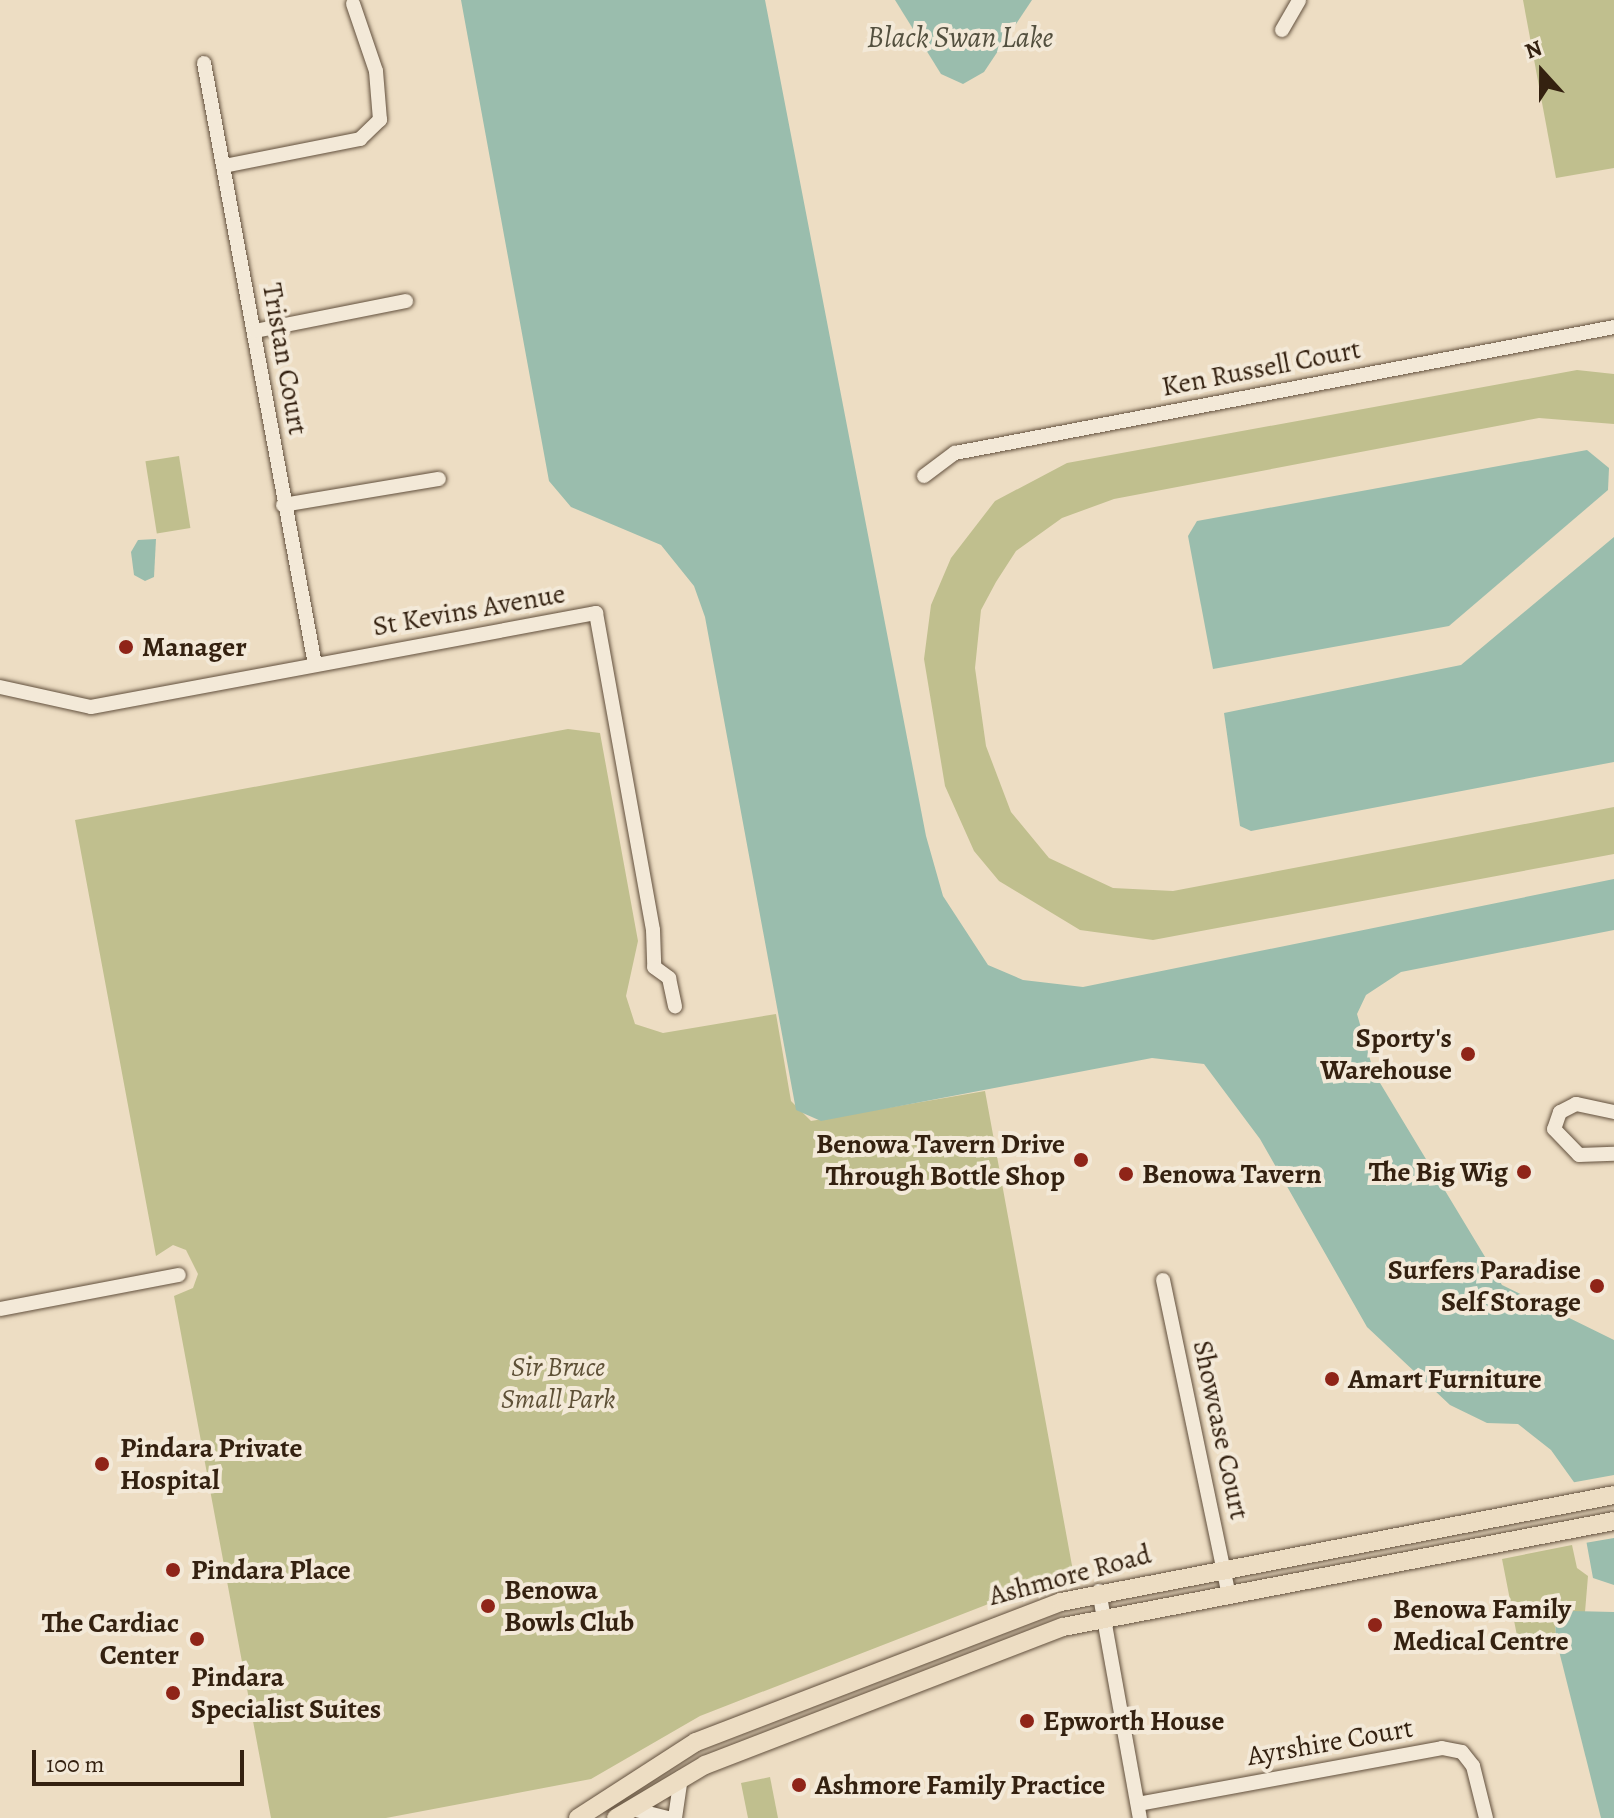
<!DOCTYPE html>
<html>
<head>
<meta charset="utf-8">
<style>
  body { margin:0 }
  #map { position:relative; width:1614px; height:1818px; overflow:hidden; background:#edddc3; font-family:Alegreya,serif }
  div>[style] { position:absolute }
  .green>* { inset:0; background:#c0bf8e; transform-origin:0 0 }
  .water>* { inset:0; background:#9abdad }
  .pier>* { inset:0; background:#edddc3 }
  .roads { filter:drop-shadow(0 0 2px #62503d) drop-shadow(0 0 2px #62503d) }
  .minor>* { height:14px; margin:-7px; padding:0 7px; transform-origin:7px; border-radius:7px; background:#f3e9d8 }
  .major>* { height:18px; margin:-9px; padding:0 9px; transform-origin:9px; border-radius:9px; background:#edddc3 }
  .dots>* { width:22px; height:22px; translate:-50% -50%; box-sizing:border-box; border:4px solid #f3e9d8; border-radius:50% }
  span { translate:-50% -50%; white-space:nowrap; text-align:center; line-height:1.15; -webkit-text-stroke:8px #f3e9d8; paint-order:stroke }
  .street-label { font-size:28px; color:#342110 }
  .poi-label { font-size:28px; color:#342110; font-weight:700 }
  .left { translate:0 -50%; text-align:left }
  .right { translate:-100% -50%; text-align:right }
  .park-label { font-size:28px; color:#5e5036; font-style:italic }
  .water-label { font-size:30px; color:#53503f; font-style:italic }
  .north { position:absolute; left:1502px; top:32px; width:80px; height:80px; -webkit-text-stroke:6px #f3e9d8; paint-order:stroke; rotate:339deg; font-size:22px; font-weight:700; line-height:32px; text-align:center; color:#342110 }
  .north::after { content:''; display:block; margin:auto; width:28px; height:36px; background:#342110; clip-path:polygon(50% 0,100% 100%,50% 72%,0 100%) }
  .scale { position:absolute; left:32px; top:1750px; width:212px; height:36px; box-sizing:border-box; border:4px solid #342110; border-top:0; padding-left:10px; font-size:24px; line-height:28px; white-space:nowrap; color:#342110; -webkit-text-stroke:6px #f3e9d8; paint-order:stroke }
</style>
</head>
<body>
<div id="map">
  <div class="green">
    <i style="clip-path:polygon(1523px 0,1614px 0,1614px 168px,1556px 178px)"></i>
    <i style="clip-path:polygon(1577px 370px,1614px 374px,1614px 424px,1539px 418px,1114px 499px,1062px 518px,1016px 551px,996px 582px,981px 610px,975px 668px,986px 746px,1011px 812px,1049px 858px,1113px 888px,1173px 891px,1614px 807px,1614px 854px,1153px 940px,1080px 930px,999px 881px,974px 851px,945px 786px,924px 659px,931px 605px,951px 558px,995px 501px,1067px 463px)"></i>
    <i style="left:179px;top:456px;width:73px;height:34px;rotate:81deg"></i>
    <i style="clip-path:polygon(568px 729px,600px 733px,638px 941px,626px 996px,635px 1024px,663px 1033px,776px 1014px,791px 1101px,811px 1121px,985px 1091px,1073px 1571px,700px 1716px,591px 1779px,386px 1818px,271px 1818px,174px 1296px,193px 1288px,198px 1274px,186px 1250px,173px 1245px,156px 1256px,75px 820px)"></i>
    <i style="clip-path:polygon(1572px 1545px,1577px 1568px,1588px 1576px,1585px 1612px,1555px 1617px,1556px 1639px,1519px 1646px,1502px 1559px)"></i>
    <i style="clip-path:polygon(770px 1777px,778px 1818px,748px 1818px,741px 1783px)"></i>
  </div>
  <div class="water">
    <i style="clip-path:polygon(461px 0,765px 0,926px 836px,943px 896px,988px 965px,1023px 980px,1083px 987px,1614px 879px,1614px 930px,1401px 972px,1366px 995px,1357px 1014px,1374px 1073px,1502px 1285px,1614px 1340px,1614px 1585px,1593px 1578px,1576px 1485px,1551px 1450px,1518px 1424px,1487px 1423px,1450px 1405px,1367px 1327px,1260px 1139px,1204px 1064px,1152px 1058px,821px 1121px,796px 1110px,705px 617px,694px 586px,661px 545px,571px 507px,549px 481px)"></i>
    <i style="clip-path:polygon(895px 0,1032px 0,984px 72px,963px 84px,941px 74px)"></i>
    <i style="clip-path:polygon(1587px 450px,1609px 468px,1608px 490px,1449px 626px,1213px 669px,1188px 536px,1197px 521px)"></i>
    <i style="clip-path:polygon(1614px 537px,1614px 762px,1251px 831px,1240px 826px,1224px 713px,1461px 665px)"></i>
    <i style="clip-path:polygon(156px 539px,154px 577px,145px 581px,134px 575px,131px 552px,138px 540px)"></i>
    <i style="clip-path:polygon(1573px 1611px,1614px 1612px,1614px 1818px,1601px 1818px,1556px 1639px,1555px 1617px)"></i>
  </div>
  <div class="pier">
    <i style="clip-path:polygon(1614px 1475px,1614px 1538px,1579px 1544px,1570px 1483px)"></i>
  </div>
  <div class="roads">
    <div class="minor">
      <i style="left:1282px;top:30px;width:34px;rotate:-60deg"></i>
      <i style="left:204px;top:63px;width:612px;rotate:79.55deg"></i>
      <i style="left:224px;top:166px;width:139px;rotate:-11.2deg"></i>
      <i style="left:360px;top:139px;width:28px;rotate:-44deg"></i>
      <i style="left:380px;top:120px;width:49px;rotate:-94.7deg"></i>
      <i style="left:376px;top:71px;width:71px;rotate:-108.9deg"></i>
      <i style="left:255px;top:331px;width:154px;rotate:-11.2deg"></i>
      <i style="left:924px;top:476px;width:39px;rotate:-37deg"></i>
      <i style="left:955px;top:453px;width:671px;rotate:-10.82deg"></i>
      <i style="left:283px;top:505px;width:158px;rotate:-9.5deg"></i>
      <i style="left:0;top:687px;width:93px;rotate:12.4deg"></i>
      <i style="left:91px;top:707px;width:514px;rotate:-10.54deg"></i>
      <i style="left:596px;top:613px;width:322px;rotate:79.8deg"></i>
      <i style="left:653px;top:930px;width:37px;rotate:88deg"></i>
      <i style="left:654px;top:967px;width:19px;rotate:36deg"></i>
      <i style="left:669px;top:978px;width:29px;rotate:78deg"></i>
      <i style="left:1614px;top:1112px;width:39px;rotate:-168deg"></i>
      <i style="left:1576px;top:1104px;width:18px;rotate:153deg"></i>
      <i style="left:1560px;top:1112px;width:18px;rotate:109deg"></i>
      <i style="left:1554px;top:1129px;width:36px;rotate:46deg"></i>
      <i style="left:1579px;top:1155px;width:35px;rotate:-2deg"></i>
      <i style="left:1163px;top:1280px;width:317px;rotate:78.2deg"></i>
      <i style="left:0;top:1309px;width:182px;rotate:-10.8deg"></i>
      <i style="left:1099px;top:1591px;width:231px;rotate:79.8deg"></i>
      <i style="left:1138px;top:1804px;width:309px;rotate:-10.4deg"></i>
      <i style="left:1442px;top:1748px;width:20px;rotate:11deg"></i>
      <i style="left:1462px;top:1752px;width:18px;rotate:52deg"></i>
      <i style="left:1473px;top:1766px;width:54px;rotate:76deg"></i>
      <i style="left:632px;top:1809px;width:38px;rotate:14deg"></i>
      <i style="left:675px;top:1818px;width:41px;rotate:-81.7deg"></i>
    </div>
    <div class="major">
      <i style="left:578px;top:1818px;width:140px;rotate:-32.8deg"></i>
      <i style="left:696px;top:1742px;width:391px;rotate:-21deg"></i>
      <i style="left:1061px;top:1602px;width:563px;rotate:-10.95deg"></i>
      <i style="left:616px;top:1818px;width:104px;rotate:-30.8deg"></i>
      <i style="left:705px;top:1765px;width:384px;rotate:-21.1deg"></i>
      <i style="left:1063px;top:1627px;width:561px;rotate:-10.89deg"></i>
    </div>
  </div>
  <div class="dots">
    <i style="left:126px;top:647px;background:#8f2418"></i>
    <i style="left:1468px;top:1054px;background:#8f2418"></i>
    <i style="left:1081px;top:1160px;background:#8f2418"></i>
    <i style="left:1524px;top:1172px;background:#8f2418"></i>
    <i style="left:1126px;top:1174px;background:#8f2418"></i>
    <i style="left:1597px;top:1286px;background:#8f2418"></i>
    <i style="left:1332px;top:1379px;background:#8f2418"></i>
    <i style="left:102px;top:1464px;background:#8f2418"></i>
    <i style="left:173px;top:1570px;background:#8f2418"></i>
    <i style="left:488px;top:1606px;background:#8f2418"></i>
    <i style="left:1375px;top:1625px;background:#8f2418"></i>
    <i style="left:197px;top:1639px;background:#8f2418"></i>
    <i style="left:173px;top:1693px;background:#8f2418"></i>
    <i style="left:1027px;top:1721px;background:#8f2418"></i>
    <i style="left:799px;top:1785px;background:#8f2418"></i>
  </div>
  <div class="street-label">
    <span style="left:285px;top:359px;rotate:80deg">Tristan Court</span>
    <span style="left:1261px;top:368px;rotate:-11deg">Ken Russell Court</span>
    <span style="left:469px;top:610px;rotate:-10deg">St Kevins Avenue</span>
    <span style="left:1221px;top:1430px;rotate:78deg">Showcase Court</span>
    <span style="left:1070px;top:1575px;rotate:-15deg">Ashmore Road</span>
    <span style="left:1330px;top:1742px;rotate:-10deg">Ayrshire Court</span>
  </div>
  <div class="poi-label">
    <span class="left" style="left:142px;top:647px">Manager</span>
    <span class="right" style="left:1452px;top:1054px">Sporty's<br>Warehouse</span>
    <span class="right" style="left:1065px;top:1160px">Benowa Tavern Drive<br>Through Bottle Shop</span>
    <span class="right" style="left:1508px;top:1172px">The Big Wig</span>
    <span class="left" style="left:1142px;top:1174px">Benowa Tavern</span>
    <span class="right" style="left:1581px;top:1286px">Surfers Paradise<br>Self Storage</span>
    <span class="left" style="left:1348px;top:1379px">Amart Furniture</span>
    <span class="left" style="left:120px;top:1464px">Pindara Private<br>Hospital</span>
    <span class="left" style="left:191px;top:1570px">Pindara Place</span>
    <span class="left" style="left:504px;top:1606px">Benowa<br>Bowls Club</span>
    <span class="left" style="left:1393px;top:1625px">Benowa Family<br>Medical Centre</span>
    <span class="right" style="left:179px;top:1639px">The Cardiac<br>Center</span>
    <span class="left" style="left:191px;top:1693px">Pindara<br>Specialist Suites</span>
    <span class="left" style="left:1043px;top:1721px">Epworth House</span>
    <span class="left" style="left:815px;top:1785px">Ashmore Family Practice</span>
  </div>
  <div class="park-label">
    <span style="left:558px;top:1383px">Sir Bruce<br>Small Park</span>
  </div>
  <div class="water-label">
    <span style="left:960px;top:37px">Black Swan Lake</span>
  </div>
  <div class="north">N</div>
  <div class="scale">100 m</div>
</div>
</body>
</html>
